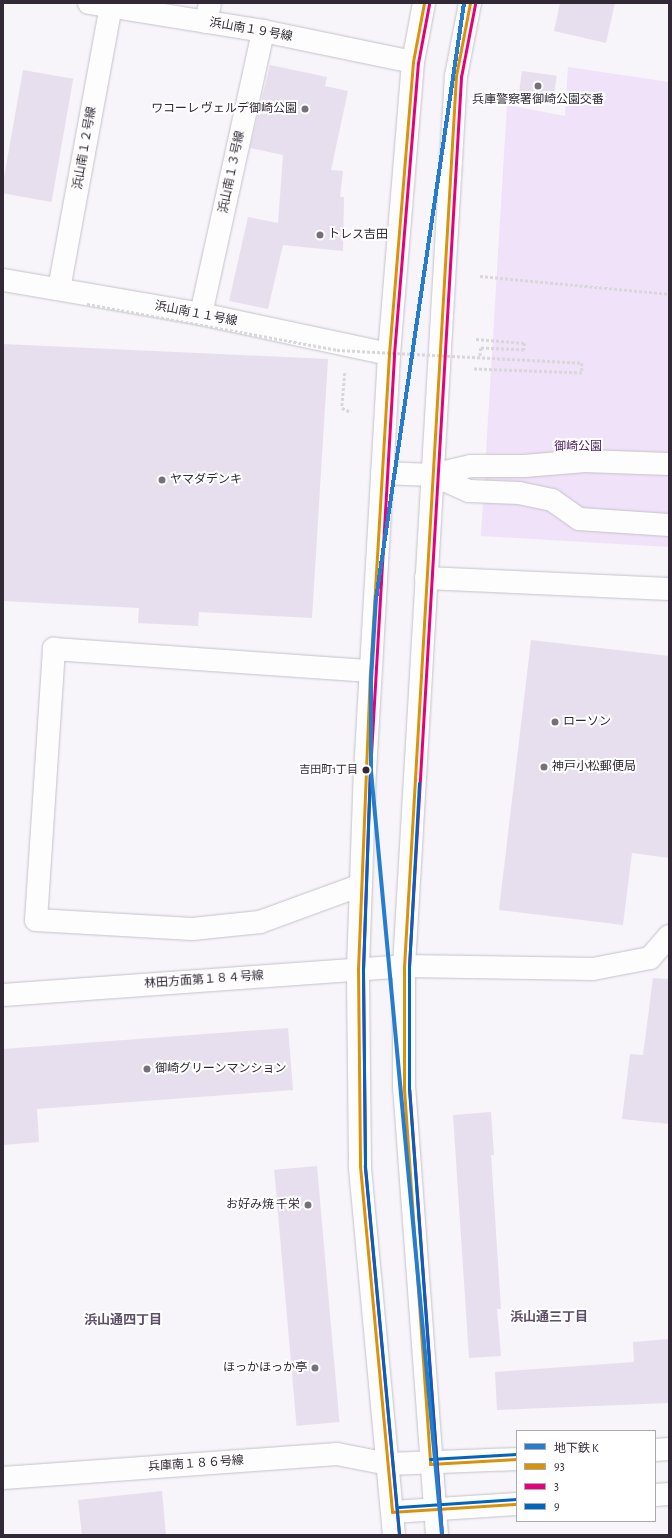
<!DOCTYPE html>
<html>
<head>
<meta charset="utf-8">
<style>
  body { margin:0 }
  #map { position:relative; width:672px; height:1538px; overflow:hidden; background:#f7f4fa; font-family:"Alegreya Sans","Noto Sans JP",sans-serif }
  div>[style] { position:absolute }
  .green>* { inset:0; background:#f0e2f9 }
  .building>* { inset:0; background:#e7dfed; transform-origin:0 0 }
  .path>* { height:2.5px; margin-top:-1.25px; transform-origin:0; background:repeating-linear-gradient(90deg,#d8d7d9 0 3px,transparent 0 5px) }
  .roads { filter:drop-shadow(0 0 1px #c6c1ca) drop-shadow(0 0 1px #c6c1ca) }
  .minor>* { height:22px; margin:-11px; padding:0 11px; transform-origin:11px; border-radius:11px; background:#fefdfe }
  .major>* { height:22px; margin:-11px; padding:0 11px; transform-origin:11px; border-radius:11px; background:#fefdfe }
  .path-bridge>* { height:2.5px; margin-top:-1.25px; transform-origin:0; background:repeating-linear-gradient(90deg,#d8d7d9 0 3px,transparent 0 5px) }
  .bus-1>* { height:3px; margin:-1.5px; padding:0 1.5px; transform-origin:1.5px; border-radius:1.5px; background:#d99308 }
  .bus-2>* { height:3px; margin:-1.5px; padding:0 1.5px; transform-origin:1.5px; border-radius:1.5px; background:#e5007d }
  .bus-3>* { height:3px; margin:-1.5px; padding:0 1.5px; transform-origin:1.5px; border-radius:1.5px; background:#0065bd }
  .metro-1>* { height:4px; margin:-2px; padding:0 2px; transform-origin:2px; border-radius:2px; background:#267dce }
  .dots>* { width:11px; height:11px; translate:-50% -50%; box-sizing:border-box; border:2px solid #fff; border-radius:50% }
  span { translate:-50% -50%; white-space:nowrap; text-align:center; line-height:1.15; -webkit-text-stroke:4px #fff; paint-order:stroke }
  .bus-label { font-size:11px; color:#312936 }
  .right { translate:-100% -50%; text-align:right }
  .street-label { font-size:12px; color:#312936 }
  .poi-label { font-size:12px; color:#312936 }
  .left { translate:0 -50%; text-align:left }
  .park-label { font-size:12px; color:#481a5e }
  .neighbourhood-label { font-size:13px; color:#5e4d69; font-weight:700 }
  .frame { position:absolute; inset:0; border:4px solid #312936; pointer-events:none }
  .legend { position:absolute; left:516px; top:1430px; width:140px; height:92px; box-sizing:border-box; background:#fff; border:1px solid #ada9af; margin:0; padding:5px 7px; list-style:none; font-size:12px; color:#312936 }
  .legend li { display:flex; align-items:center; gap:8px; height:20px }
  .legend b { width:20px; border:1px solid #ada9af }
</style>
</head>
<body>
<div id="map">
  <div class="green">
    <i style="clip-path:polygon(568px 67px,669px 82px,669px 547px,481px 536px,507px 105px,565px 116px)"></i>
  </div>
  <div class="building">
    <i style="clip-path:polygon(560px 3px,615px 3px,606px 43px,554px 31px)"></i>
    <i style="clip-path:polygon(270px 65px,327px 77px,325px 86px,348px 91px,331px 170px,343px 171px,340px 197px,344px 197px,343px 251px,283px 245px,268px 309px,229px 301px,248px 217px,278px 223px,283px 155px,250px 148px)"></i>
    <i style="left:23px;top:70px;width:51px;height:125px;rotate:10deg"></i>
    <i style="left:522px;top:71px;width:35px;height:25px;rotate:8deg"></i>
    <i style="clip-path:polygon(3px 344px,328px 359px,312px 618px,199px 612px,198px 626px,138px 623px,139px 608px,3px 601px)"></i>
    <i style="clip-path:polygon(531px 640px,669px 656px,669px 858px,632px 853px,623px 925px,499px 910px)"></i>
    <i style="clip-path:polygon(653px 978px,669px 979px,669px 1124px,622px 1119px,630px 1054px,643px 1055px)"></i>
    <i style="clip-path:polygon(288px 1028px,293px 1090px,37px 1109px,39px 1142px,3px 1145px,3px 1049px)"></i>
    <i style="clip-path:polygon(491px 1112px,494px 1155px,491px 1155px,501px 1309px,497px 1309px,501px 1356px,469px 1358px,453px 1115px)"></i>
    <i style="left:317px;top:1166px;width:257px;height:43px;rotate:85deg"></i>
    <i style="clip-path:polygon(669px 1339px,669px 1403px,497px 1410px,495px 1372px,634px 1362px,633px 1342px)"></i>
    <i style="clip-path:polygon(162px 1491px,166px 1535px,82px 1535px,78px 1500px)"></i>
  </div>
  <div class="path">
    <i style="left:480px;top:276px;width:190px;rotate:5.4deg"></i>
    <i style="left:476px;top:339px;width:49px;rotate:4.7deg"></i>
    <i style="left:525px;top:343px;width:7px;rotate:98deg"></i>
    <i style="left:524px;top:350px;width:43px;rotate:-177.3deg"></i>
    <i style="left:481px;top:348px;width:10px;rotate:96deg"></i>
    <i style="left:345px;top:373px;width:35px;rotate:95deg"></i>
    <i style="left:342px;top:408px;width:10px;rotate:24deg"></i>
  </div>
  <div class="roads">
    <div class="minor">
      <i style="left:89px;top:3px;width:176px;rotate:9.1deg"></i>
      <i style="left:263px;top:31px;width:153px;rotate:11.7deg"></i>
      <i style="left:206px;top:22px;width:19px;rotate:-78deg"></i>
      <i style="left:3px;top:280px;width:201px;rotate:9.7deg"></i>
      <i style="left:201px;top:314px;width:192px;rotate:12deg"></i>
      <i style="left:59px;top:289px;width:287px;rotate:-79.6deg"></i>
      <i style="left:201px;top:314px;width:290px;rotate:-77.6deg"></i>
      <i style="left:382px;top:473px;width:50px;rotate:2.3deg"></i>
      <i style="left:432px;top:475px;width:40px;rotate:-13deg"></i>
      <i style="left:471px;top:466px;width:53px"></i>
      <i style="left:524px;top:466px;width:61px;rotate:-4.7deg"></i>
      <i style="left:585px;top:461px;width:84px;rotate:2deg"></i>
      <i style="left:432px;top:475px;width:40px;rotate:23.4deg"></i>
      <i style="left:469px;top:491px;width:50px;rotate:2.3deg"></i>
      <i style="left:519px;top:493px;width:34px;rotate:12deg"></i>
      <i style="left:552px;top:500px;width:33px;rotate:35deg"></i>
      <i style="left:579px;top:519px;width:90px;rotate:3.8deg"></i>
      <i style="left:426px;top:578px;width:243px;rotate:2.6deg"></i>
      <i style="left:361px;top:885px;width:108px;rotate:159.9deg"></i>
      <i style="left:260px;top:922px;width:68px;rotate:174.1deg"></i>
      <i style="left:192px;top:929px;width:156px;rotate:-176.7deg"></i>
      <i style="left:36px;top:920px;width:272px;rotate:-86.2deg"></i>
      <i style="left:54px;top:649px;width:317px;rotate:4deg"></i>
      <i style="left:3px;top:995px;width:402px;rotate:-4.1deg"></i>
      <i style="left:404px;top:966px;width:189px;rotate:0.9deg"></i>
      <i style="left:593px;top:969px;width:58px;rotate:-10.9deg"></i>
      <i style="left:650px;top:958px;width:29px;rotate:-49deg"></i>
      <i style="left:655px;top:1450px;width:14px;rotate:-4deg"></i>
      <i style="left:3px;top:1478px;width:335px;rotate:-4.1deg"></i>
      <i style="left:337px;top:1454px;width:52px;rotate:11.1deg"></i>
      <i style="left:388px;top:1464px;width:129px;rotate:-2.2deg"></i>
      <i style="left:655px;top:1495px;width:14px;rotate:-4deg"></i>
      <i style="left:392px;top:1512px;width:125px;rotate:-3.7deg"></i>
    </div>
    <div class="major">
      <i style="left:394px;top:1535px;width:371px;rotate:-95.3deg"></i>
      <i style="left:360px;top:1166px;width:198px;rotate:-90.6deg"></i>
      <i style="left:358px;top:968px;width:196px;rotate:-88deg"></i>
      <i style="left:365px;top:772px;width:419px;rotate:-86.7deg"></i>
      <i style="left:389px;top:354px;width:293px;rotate:-85.3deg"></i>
      <i style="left:413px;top:62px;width:60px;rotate:-79.4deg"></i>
      <i style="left:437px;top:1535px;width:447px;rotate:-94.2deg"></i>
      <i style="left:404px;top:1089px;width:123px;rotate:-90deg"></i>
      <i style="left:404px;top:966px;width:892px;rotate:-86.66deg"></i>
      <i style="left:456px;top:76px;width:74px;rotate:-79.1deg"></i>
    </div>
  </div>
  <div class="path-bridge">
    <i style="left:87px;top:304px;width:254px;rotate:10.4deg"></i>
    <i style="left:337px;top:350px;width:245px;rotate:3deg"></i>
    <i style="left:582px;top:363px;width:10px;rotate:90deg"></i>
    <i style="left:582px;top:373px;width:108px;rotate:-177.9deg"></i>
  </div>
  <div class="bus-1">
    <i style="left:424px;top:3px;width:60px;rotate:100.6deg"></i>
    <i style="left:413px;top:62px;width:293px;rotate:94.7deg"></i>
    <i style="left:389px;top:354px;width:318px;rotate:93.4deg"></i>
    <i style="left:370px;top:671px;width:297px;rotate:92.3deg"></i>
    <i style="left:358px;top:968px;width:198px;rotate:89.4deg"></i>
    <i style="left:360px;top:1166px;width:347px;rotate:84.7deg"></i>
    <i style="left:392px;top:1512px;width:125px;rotate:-3.7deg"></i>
    <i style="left:470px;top:3px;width:74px;rotate:100.9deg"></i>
    <i style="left:456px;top:76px;width:892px;rotate:93.34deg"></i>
    <i style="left:404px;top:966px;width:123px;rotate:90deg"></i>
    <i style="left:404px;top:1089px;width:376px;rotate:86deg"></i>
    <i style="left:430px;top:1464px;width:87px;rotate:-3.3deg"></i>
  </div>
  <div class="bus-2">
    <i style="left:399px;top:1535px;width:371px;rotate:-95.3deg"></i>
    <i style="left:365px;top:1166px;width:198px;rotate:-90.6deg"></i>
    <i style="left:363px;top:968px;width:196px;rotate:-88deg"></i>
    <i style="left:370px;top:772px;width:419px;rotate:-86.7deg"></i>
    <i style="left:394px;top:354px;width:292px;rotate:-85.3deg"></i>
    <i style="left:418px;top:63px;width:60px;rotate:-79.4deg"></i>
    <i style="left:442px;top:1535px;width:447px;rotate:-94.2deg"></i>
    <i style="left:409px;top:1089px;width:123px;rotate:-90deg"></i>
    <i style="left:409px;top:966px;width:891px;rotate:-86.65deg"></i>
    <i style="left:461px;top:77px;width:74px;rotate:-79.1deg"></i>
  </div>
  <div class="bus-3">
    <i style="left:370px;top:772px;width:196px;rotate:92deg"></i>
    <i style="left:363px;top:968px;width:198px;rotate:89.4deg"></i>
    <i style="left:365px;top:1166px;width:371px;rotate:84.7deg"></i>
    <i style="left:419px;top:783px;width:183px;rotate:93.1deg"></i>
    <i style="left:409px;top:966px;width:123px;rotate:90deg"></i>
    <i style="left:409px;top:1089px;width:447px;rotate:85.8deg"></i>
    <i style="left:430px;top:1459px;width:87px;rotate:-3.3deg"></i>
    <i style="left:399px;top:1507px;width:118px;rotate:-3.9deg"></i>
  </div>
  <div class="metro-1">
    <i style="left:442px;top:1535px;width:767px;rotate:-95.31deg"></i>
    <i style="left:371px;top:771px;width:91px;rotate:-90deg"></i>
    <i style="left:371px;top:680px;width:81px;rotate:-86.5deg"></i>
    <i style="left:376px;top:599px;width:602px;rotate:-81.6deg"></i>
  </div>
  <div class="dots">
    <i style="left:538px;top:86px;background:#76707b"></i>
    <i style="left:305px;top:109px;background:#76707b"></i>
    <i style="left:320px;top:235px;background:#76707b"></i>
    <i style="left:162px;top:480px;background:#76707b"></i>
    <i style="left:555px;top:722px;background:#76707b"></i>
    <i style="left:544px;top:767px;background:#76707b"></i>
    <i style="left:366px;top:770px;background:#312936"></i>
    <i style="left:147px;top:1069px;background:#76707b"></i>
    <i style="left:308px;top:1205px;background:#76707b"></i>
    <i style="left:315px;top:1368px;background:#76707b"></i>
  </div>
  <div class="bus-label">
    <span class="right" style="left:358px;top:770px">吉田町1丁目</span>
  </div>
  <div class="street-label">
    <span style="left:251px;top:30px;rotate:10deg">浜山南１９号線</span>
    <span style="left:85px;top:148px;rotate:-80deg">浜山南１２号線</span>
    <span style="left:232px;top:172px;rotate:-78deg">浜山南１３号線</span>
    <span style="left:196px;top:314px;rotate:11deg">浜山南１１号線</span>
    <span style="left:204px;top:980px;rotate:-4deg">林田方面第１８４号線</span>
    <span style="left:196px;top:1464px;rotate:-4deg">兵庫南１８６号線</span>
  </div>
  <div class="poi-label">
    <span style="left:538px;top:100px">兵庫警察署御崎公園交番</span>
    <span class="right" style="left:297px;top:109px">ワコーレ ヴェルデ御崎公園</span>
    <span class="left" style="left:328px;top:235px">トレス吉田</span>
    <span class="left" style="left:170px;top:480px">ヤマダデンキ</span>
    <span class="left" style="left:563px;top:722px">ローソン</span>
    <span class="left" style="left:552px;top:767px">神戸小松郵便局</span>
    <span class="left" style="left:155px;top:1069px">御崎グリーンマンション</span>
    <span class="right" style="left:300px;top:1205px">お好み焼 千栄</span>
    <span class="right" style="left:307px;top:1368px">ほっかほっか亭</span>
  </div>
  <div class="park-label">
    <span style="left:578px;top:447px">御崎公園</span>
  </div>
  <div class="neighbourhood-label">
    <span style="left:549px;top:1318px">浜山通三丁目</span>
    <span style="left:123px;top:1321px">浜山通四丁目</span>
  </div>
  <div class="frame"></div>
  <ul class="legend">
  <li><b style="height:5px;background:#267dce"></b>地下鉄 K</li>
  <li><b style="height:5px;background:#d99308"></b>93</li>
  <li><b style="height:5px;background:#e5007d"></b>3</li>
  <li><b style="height:5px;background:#0065bd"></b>9</li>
  </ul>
</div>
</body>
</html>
